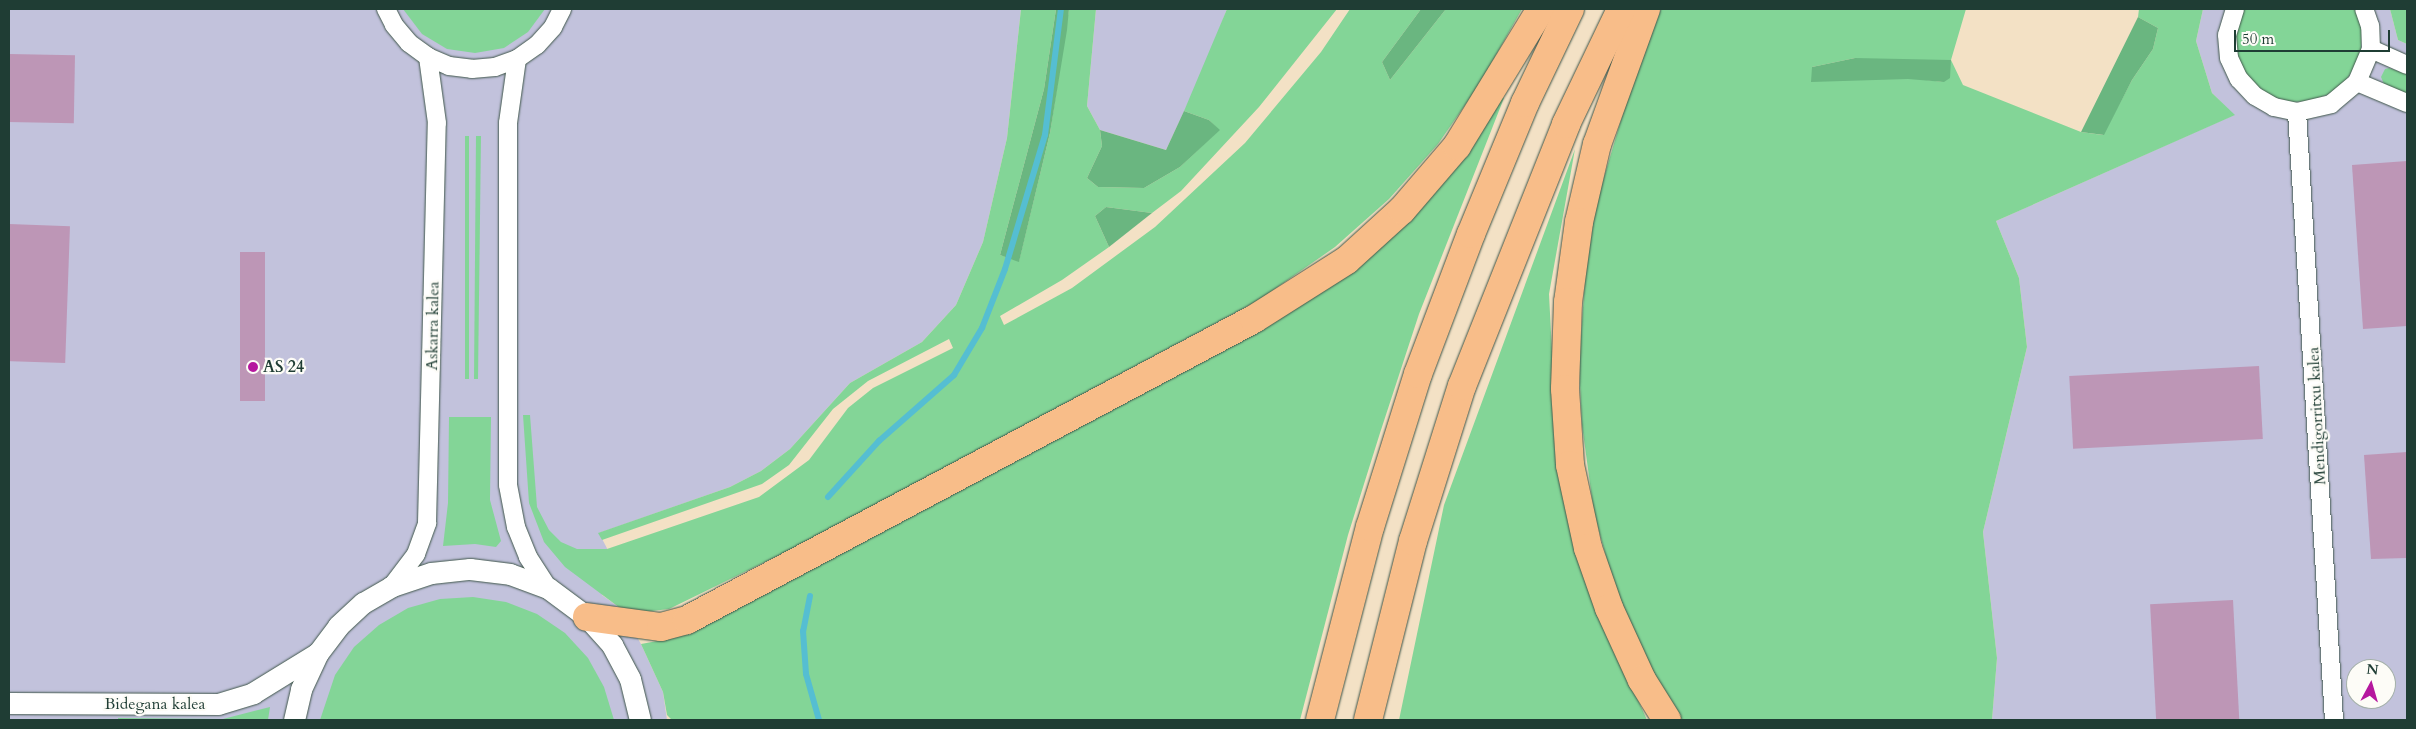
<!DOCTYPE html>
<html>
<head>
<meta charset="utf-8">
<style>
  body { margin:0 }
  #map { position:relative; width:2416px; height:729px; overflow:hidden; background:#f3e1c5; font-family:Cardo,serif }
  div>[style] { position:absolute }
  .industrial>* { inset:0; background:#c2c2dc }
  .green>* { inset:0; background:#83d597; transform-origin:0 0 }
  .forest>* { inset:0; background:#6ab680 }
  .stream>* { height:6px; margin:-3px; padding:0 3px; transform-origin:3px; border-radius:3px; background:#55bed2 }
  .building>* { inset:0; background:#bd96b6; transform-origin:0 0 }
  .roads { filter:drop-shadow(0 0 1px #3f564a) drop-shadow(0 0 1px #3f564a) }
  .minor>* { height:18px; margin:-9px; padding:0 9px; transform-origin:9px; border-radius:9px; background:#fff }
  .tertiary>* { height:21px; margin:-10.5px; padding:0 10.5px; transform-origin:10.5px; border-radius:10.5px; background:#fff }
  .motorway>* { height:28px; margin:-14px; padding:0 14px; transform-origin:14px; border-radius:14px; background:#f8bd89 }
  .dots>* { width:14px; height:14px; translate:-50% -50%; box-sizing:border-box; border:2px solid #fdfcf7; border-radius:50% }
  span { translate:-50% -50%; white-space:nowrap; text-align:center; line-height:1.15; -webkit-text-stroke:4.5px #fdfcf7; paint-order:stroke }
  .street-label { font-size:16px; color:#1f3d34 }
  .poi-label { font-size:16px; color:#1f3d34; font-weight:700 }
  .left { translate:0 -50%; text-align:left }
  .frame { position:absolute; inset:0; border:10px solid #1f3d34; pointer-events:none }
  .north { position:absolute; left:2346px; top:659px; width:50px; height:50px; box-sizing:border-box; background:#fdfcf7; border:1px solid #a4b0a9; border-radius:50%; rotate:6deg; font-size:14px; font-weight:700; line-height:20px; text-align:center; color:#1f3d34 }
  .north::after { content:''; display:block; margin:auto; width:18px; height:22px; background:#b5179e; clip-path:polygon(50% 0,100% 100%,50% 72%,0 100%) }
  .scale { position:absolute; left:2234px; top:30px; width:156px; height:22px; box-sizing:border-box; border:2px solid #1f3d34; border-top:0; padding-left:6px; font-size:15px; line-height:18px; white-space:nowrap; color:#1f3d34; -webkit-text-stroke:4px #fdfcf7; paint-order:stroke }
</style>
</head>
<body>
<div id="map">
  <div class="industrial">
    <i style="clip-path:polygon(9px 9px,1021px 9px,1007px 138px,983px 242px,956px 305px,922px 342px,850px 383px,790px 449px,761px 471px,730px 487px,599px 533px,611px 556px,602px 595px,620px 608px,641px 644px,663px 692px,667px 720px,9px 720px)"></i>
    <i style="clip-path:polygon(1096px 9px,1227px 9px,1203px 71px,1166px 150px,1100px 130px,1087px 106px)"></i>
    <i style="clip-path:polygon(evenodd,2203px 9px,2390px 9px,2398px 40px,2407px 44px,2407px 720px,1992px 720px,1997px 658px,1983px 532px,2027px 347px,2019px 278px,1996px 221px,2234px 115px,2212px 93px,2196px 41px,2203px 9px,2356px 669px,2386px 669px,2386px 699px,2356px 699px,2356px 669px)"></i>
  </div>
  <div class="green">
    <i style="clip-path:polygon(403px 9px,545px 9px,528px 32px,504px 48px,475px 53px,447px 49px,422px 34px)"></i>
    <i style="clip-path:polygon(1021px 9px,1056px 9px,1044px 89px,1000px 255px,1019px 261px,1050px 133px,1069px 9px,1096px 9px,1087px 106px,1100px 130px,1102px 146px,1087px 178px,1098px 187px,1144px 188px,1180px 167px,1219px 130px,1209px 120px,1184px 111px,1227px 9px,1337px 9px,1259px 107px,1181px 191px,1152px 213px,1106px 207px,1095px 216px,1109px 247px,1062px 280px,1000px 316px,1004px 325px,1072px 288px,1155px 227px,1245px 143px,1321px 52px,1350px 9px,1421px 9px,1382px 62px,1390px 80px,1446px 9px,1522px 9px,1479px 85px,1438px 144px,1389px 199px,1335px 247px,1259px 300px,798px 546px,669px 609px,643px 612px,620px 608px,565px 567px,544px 542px,529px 503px,523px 415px,530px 415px,537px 507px,549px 530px,561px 542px,577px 549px,607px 549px,759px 497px,809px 460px,848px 408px,873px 388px,953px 348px,949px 339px,868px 381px,833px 409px,789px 465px,762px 484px,602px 540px,598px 533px,730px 487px,761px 471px,790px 449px,850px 383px,922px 342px,956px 305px,983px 242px,1007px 138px)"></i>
    <i style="clip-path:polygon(evenodd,1661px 9px,1966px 9px,1951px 60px,1963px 85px,2081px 132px,2103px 135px,2132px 80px,2153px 49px,2158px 28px,2138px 17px,2139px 9px,2203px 9px,2196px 41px,2212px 93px,2235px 115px,1996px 221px,2019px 278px,2027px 347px,1983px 532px,1997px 658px,1992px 720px,1682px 720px,1667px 698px,1634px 634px,1612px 578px,1594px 513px,1582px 425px,1579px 365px,1585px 279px,1596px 204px,1627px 100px,1661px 9px,1855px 58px,1944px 82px,1812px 67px,1855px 58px)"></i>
    <i style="clip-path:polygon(2242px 9px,2355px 9px,2362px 30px,2361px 49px,2355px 67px,2344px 83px,2329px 94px,2311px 101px,2292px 102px,2273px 97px,2256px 87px,2244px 73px,2236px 55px,2233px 36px)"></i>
    <i style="clip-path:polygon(2390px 9px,2407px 9px,2407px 44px,2398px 40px)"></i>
    <i style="clip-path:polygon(2389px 68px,2407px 74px,2407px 95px,2384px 84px,2381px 77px,2385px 69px)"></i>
    <i style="clip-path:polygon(1498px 96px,1504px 98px,1419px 314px,1380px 433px,1348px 535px,1300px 720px,672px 720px,667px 715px,663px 692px,641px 644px,668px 639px,1279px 313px)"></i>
    <i style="left:465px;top:136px;width:4px;height:243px"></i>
    <i style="clip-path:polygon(476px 136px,481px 136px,478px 379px,474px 379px)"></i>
    <i style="clip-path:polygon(1575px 149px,1549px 294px,1557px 449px,1587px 587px,1647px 720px,1399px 720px,1444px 505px)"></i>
    <i style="clip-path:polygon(449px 417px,491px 417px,490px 500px,501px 541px,496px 547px,475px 544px,443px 546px,448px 503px)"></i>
    <i style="clip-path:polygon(473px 597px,506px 602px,537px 614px,565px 633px,588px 658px,604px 687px,614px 720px,320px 720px,335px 675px,354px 647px,379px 625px,408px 608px,440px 599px)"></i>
    <i style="clip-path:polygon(270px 707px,268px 720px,118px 720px,118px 718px,223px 719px)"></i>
  </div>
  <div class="forest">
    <i style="clip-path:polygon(1056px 9px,1069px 9px,1067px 30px,1050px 133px,1019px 262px,1000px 255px,1044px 89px)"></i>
    <i style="clip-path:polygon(1421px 9px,1446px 9px,1390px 80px,1382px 62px)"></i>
    <i style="clip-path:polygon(2138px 17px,2158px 28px,2153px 49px,2132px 80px,2104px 135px,2081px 132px)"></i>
    <i style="clip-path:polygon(1855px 58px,1951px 60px,1950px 78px,1944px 82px,1908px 79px,1811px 82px,1812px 67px)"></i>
    <i style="clip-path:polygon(1184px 111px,1209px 120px,1220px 130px,1180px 167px,1144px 188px,1098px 187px,1087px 178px,1102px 146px,1100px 130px,1166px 150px)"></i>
    <i style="clip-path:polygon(1106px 207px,1152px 213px,1109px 247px,1095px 216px)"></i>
  </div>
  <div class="stream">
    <i style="left:828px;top:497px;width:76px;rotate:-47.7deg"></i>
    <i style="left:879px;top:441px;width:100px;rotate:-41.3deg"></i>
    <i style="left:954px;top:375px;width:55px;rotate:-59.2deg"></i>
    <i style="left:982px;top:328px;width:63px;rotate:-68.7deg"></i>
    <i style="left:1005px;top:269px;width:140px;rotate:-73.4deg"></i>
    <i style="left:1045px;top:135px;width:127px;rotate:-82.8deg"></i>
    <i style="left:810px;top:596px;width:36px;rotate:101deg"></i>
    <i style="left:803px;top:631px;width:43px;rotate:86deg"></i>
    <i style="left:806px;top:674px;width:48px;rotate:74.2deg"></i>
  </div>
  <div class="building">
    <i style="left:9px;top:54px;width:66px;height:68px;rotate:1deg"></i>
    <i style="clip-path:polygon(2407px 161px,2407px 326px,2363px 329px,2352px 165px)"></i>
    <i style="left:9px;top:224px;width:61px;height:137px;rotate:2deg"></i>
    <i style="left:240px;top:252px;width:25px;height:149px"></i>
    <i style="left:2259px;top:366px;width:73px;height:190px;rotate:87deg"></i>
    <i style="clip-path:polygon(2407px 452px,2407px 558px,2371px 559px,2364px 455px)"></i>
    <i style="left:2233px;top:600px;width:120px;height:83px;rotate:87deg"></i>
  </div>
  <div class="roads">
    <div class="minor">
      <i style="left:386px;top:9px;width:18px;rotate:63deg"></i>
      <i style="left:394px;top:25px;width:23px;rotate:50deg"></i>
      <i style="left:409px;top:43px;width:24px;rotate:36deg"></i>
      <i style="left:428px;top:57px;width:23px;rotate:23deg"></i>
      <i style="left:449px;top:66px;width:23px;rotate:7deg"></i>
      <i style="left:472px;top:69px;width:23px;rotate:-5deg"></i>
      <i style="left:495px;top:67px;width:23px;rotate:-20deg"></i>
      <i style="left:517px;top:59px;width:24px;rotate:-35deg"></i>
      <i style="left:537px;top:45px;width:24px;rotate:-48deg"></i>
      <i style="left:553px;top:27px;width:20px;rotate:-63deg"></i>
      <i style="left:2235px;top:9px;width:27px;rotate:107deg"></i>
      <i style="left:2227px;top:35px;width:23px;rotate:85deg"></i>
      <i style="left:2229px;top:58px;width:23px;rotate:65deg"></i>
      <i style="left:2239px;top:79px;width:23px;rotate:47deg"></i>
      <i style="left:2255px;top:96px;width:22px;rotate:30deg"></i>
      <i style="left:2274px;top:107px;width:24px;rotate:12deg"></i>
      <i style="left:2297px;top:112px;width:35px;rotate:-13deg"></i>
      <i style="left:2331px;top:104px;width:34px;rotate:-40deg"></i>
      <i style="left:2357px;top:82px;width:36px;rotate:-67deg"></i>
      <i style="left:2371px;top:49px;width:23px;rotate:-92deg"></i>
      <i style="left:2370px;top:26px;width:18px;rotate:-109deg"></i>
      <i style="left:2371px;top:49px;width:39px;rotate:24deg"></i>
      <i style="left:517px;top:59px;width:65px;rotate:98deg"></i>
      <i style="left:508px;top:123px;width:362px;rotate:90deg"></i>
      <i style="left:508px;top:485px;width:43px;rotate:79.2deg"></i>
      <i style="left:516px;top:527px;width:32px;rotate:68deg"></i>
      <i style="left:528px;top:557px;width:37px;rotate:57deg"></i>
      <i style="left:2357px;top:82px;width:54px;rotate:22.8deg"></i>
      <i style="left:2297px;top:112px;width:609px;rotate:86.52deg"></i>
      <i style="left:392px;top:586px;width:40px;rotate:-53deg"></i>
      <i style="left:416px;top:554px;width:33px;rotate:-70deg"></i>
      <i style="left:427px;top:523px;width:400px;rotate:-88.6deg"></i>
      <i style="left:437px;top:123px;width:67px;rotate:-97.8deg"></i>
    </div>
    <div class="tertiary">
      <i style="left:9px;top:703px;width:209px;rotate:0.3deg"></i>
      <i style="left:218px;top:704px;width:37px;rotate:-17deg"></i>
      <i style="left:253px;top:693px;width:76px;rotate:-31.6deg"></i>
      <i style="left:294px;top:720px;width:32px;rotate:-77deg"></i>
      <i style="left:301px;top:689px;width:40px;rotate:-65deg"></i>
      <i style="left:318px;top:653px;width:34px;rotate:-53deg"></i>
      <i style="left:338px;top:626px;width:34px;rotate:-43deg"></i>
      <i style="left:363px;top:603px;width:34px;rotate:-30deg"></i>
      <i style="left:392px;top:586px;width:41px;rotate:-18.4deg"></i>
      <i style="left:431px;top:573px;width:39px;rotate:-6deg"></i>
      <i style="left:470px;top:569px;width:40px;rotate:7.1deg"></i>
      <i style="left:510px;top:574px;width:40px;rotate:20.2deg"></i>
      <i style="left:548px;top:588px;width:49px;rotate:36.6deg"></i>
      <i style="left:587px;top:617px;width:38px;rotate:48deg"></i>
      <i style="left:612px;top:645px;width:38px;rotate:62deg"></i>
      <i style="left:630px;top:679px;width:42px;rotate:76.3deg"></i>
    </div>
    <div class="motorway">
      <i style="left:1646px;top:9px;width:144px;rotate:109.9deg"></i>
      <i style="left:1597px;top:144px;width:80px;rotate:103deg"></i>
      <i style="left:1579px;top:222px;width:81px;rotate:97.8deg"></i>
      <i style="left:1568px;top:302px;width:87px;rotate:92deg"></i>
      <i style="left:1565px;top:389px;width:76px;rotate:86.2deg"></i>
      <i style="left:1570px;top:465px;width:85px;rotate:77.8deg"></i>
      <i style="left:1588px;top:548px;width:64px;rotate:70.7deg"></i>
      <i style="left:1609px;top:608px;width:79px;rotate:65.4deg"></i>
      <i style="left:1642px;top:680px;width:47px;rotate:58deg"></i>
      <i style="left:587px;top:617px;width:75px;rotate:7.7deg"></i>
      <i style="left:661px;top:627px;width:27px;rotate:-15deg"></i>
      <i style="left:687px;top:620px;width:642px;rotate:-27.96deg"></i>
      <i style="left:1254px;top:319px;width:110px;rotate:-32.4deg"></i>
      <i style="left:1347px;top:260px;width:74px;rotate:-42.3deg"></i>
      <i style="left:1402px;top:210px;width:84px;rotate:-49.3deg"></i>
      <i style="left:1457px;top:146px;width:161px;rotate:-58.5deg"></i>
      <i style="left:1320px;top:720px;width:199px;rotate:-75.5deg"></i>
      <i style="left:1370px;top:527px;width:160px;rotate:-72.6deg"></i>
      <i style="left:1418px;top:374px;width:150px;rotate:-69.3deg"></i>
      <i style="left:1471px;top:234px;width:142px;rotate:-67.6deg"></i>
      <i style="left:1525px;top:103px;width:104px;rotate:-64.4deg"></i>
      <i style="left:1368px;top:720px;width:185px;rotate:-75.9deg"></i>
      <i style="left:1413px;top:541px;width:163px;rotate:-72.5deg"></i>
      <i style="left:1462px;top:386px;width:282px;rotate:-68.3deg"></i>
      <i style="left:1566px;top:124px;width:127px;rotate:-64.4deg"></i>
    </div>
  </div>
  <div class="dots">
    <i style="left:253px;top:367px;background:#b5179e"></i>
  </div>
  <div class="street-label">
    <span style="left:433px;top:326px;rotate:-89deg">Askarra kalea</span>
    <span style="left:2317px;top:416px;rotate:-93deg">Mendigorritxu kalea</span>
    <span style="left:155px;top:704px">Bidegana kalea</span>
  </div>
  <div class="poi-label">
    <span class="left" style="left:263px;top:367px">AS 24</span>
  </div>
  <div class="frame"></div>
  <div class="north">N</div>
  <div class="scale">50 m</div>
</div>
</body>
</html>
